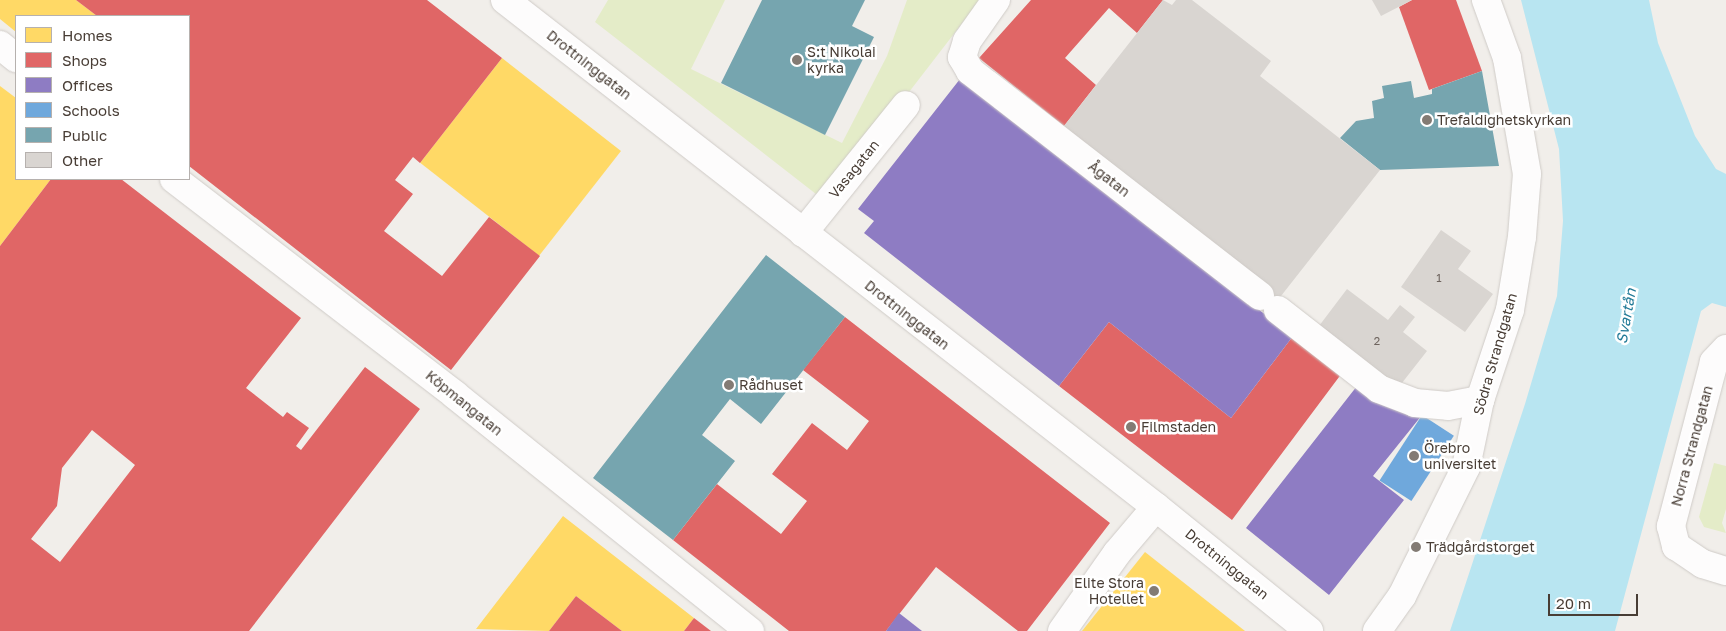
<!DOCTYPE html>
<html>
<head>
<meta charset="utf-8">
<style>
  body { margin:0 }
  #map { position:relative; width:1726px; height:631px; overflow:hidden; background:#f1eeea; font-family:"Golos Text",sans-serif }
  div>[style] { position:absolute }
  .green>* { inset:0; background:#e4ecc8 }
  .water>* { inset:0; background:#b8e5f1 }
  .homes>* { inset:0; background:#ffd966; transform-origin:0 0 }
  .shops>* { inset:0; background:#e06666 }
  .offices>* { inset:0; background:#8e7cc3 }
  .schools>* { inset:0; background:#6fa8dc; transform-origin:0 0 }
  .public>* { inset:0; background:#76a5af }
  .building>* { inset:0; background:#d9d5d1 }
  .roads { filter:drop-shadow(0 0 1px #cfcbc7) drop-shadow(0 0 1px #cfcbc7) }
  .minor>* { height:28px; margin:-14px; padding:0 14px; transform-origin:14px; border-radius:14px; background:#fdfcfc }
  .dots>* { width:14px; height:14px; translate:-50% -50%; box-sizing:border-box; border:2px solid #fff; border-radius:50% }
  span { translate:-50% -50%; white-space:nowrap; text-align:center; line-height:1.15; -webkit-text-stroke:5px #fff; paint-order:stroke }
  .number-label { font-size:11px; color:#6e645e }
  .number-label span { -webkit-text-stroke-width:0 }
  .poi-label { font-size:14px; color:#483d35 }
  .left { translate:0 -50%; text-align:left }
  .right { translate:-100% -50%; text-align:right }
  .street-label { font-size:14px; color:#483d35 }
  .water-label { font-size:15px; color:#237b98; font-style:italic }
  .legend { position:absolute; left:15px; top:15px; width:175px; height:165px; box-sizing:border-box; background:#fff; border:1px solid #b6b1ae; margin:0; padding:6px 9px; list-style:none; font-size:15px; color:#483d35 }
  .legend li { display:flex; align-items:center; gap:10px; height:25px }
  .legend b { width:25px; border:1px solid #b6b1ae }
  .scale { position:absolute; left:1548px; top:594px; width:90px; height:22px; box-sizing:border-box; border:2px solid #483d35; border-top:0; padding-left:6px; font-size:15px; line-height:18px; white-space:nowrap; color:#483d35; -webkit-text-stroke:4px #fff; paint-order:stroke }
</style>
</head>
<body>
<div id="map">
  <div class="green">
    <i style="clip-path:polygon(608px 0,725px 0,691px 69px,842px 143px,887px 56px,907px 0,980px 0,825px 201px,595px 22px)"></i>
    <i style="clip-path:polygon(1714px 463px,1726px 466px,1726px 509px,1722px 523px,1726px 533px,1704px 527px,1699px 517px)"></i>
  </div>
  <div class="water">
    <i style="clip-path:polygon(1521px 0,1649px 0,1658px 43px,1695px 136px,1716px 169px,1726px 174px,1726px 307px,1712px 303px,1701px 311px,1615px 631px,1450px 631px,1525px 404px,1557px 296px,1563px 221px,1559px 149px)"></i>
  </div>
  <div class="homes">
    <i style="clip-path:polygon(0 0,76px 0,97px 16px,16px 16px,16px 32px,0 19px)"></i>
    <i style="left:502px;top:58px;width:151px;height:133px;rotate:38deg"></i>
    <i style="clip-path:polygon(0 86px,16px 98px,16px 179px,51px 179px,0 246px)"></i>
    <i style="clip-path:polygon(563px 516px,694px 618px,684px 631px,622px 631px,576px 596px,549px 631px,476px 629px)"></i>
    <i style="clip-path:polygon(1145px 552px,1245px 631px,1082px 631px)"></i>
  </div>
  <div class="shops">
    <i style="clip-path:polygon(76px 0,427px 0,502px 58px,420px 163px,413px 157px,395px 180px,413px 194px,384px 231px,442px 276px,489px 217px,540px 256px,451px 370px,189px 166px,189px 16px,97px 16px)"></i>
    <i style="clip-path:polygon(1031px 0,1163px 0,1137px 33px,1109px 8px,1065px 58px,1096px 85px,1064px 126px,979px 58px)"></i>
    <i style="clip-path:polygon(1412px 0,1456px 0,1482px 71px,1429px 90px,1399px 7px)"></i>
    <i style="clip-path:polygon(evenodd,51px 179px,121px 179px,301px 318px,246px 388px,283px 417px,287px 412px,309px 428px,296px 446px,301px 450px,365px 367px,420px 409px,249px 631px,0 631px,0 246px,51px 179px,92px 430px,135px 465px,60px 562px,31px 539px,57px 506px,62px 468px,92px 430px)"></i>
    <i style="clip-path:polygon(845px 317px,1110px 523px,1027px 631px,1018px 631px,936px 567px,886px 631px,789px 631px,673px 540px,717px 484px,781px 534px,807px 501px,772px 474px,812px 423px,847px 450px,869px 421px,803px 370px)"></i>
    <i style="clip-path:polygon(1109px 322px,1231px 418px,1293px 336px,1342px 373px,1232px 520px,1059px 386px)"></i>
    <i style="clip-path:polygon(576px 596px,622px 631px,549px 631px)"></i>
    <i style="clip-path:polygon(694px 618px,711px 631px,684px 631px)"></i>
  </div>
  <div class="offices">
    <i style="clip-path:polygon(960px 79px,1293px 336px,1231px 418px,1109px 322px,1059px 386px,864px 233px,874px 221px,858px 209px)"></i>
    <i style="clip-path:polygon(1357px 386px,1422px 415px,1373px 476px,1404px 500px,1329px 595px,1246px 528px)"></i>
    <i style="clip-path:polygon(899px 613px,922px 631px,886px 631px)"></i>
  </div>
  <div class="schools">
    <i style="left:1422px;top:415px;width:38px;height:78px;rotate:33deg"></i>
  </div>
  <div class="public">
    <i style="clip-path:polygon(762px 0,865px 0,852px 26px,874px 37px,825px 135px,721px 83px)"></i>
    <i style="clip-path:polygon(1482px 71px,1499px 166px,1380px 170px,1340px 138px,1356px 121px,1374px 118px,1372px 101px,1384px 98px,1382px 86px,1411px 81px,1414px 98px,1432px 94px,1432px 89px)"></i>
    <i style="clip-path:polygon(766px 255px,845px 317px,761px 424px,730px 399px,702px 435px,735px 461px,673px 540px,593px 478px)"></i>
  </div>
  <div class="building">
    <i style="clip-path:polygon(1163px 0,1172px 5px,1176px 0,1192px 0,1271px 61px,1260px 76px,1380px 170px,1281px 296px,1272px 320px,1255px 305px,1262px 282px,1064px 126px)"></i>
    <i style="clip-path:polygon(1372px 0,1412px 0,1381px 16px)"></i>
    <i style="clip-path:polygon(1441px 230px,1471px 251px,1458px 269px,1493px 294px,1465px 332px,1401px 287px)"></i>
    <i style="clip-path:polygon(1347px 289px,1388px 320px,1400px 305px,1415px 317px,1403px 332px,1427px 351px,1398px 388px,1319px 326px)"></i>
  </div>
  <div class="roads">
    <div class="minor">
      <i style="left:505px;top:0;width:825px;rotate:37.91deg"></i>
      <i style="left:1156px;top:507px;width:197px;rotate:39deg"></i>
      <i style="left:996px;top:0;width:50px;rotate:125.3deg"></i>
      <i style="left:967px;top:41px;width:17px;rotate:107deg"></i>
      <i style="left:962px;top:57px;width:16px;rotate:60deg"></i>
      <i style="left:970px;top:71px;width:367px;rotate:37.8deg"></i>
      <i style="left:0;top:45px;width:21px;rotate:39deg"></i>
      <i style="left:174px;top:179px;width:354px;rotate:37.5deg"></i>
      <i style="left:455px;top:395px;width:378px;rotate:38.7deg"></i>
      <i style="left:803px;top:233px;width:164px;rotate:-51.2deg"></i>
      <i style="left:1278px;top:310px;width:128px;rotate:38deg"></i>
      <i style="left:1379px;top:389px;width:39px;rotate:21deg"></i>
      <i style="left:1415px;top:403px;width:33px;rotate:5deg"></i>
      <i style="left:1448px;top:406px;width:33px;rotate:-11deg"></i>
      <i style="left:1726px;top:349px;width:18px;rotate:133deg"></i>
      <i style="left:1714px;top:362px;width:170px;rotate:104.7deg"></i>
      <i style="left:1671px;top:526px;width:21px;rotate:76deg"></i>
      <i style="left:1676px;top:546px;width:32px;rotate:34deg"></i>
      <i style="left:1703px;top:564px;width:24px;rotate:17deg"></i>
      <i style="left:1062px;top:631px;width:95px;rotate:-54.8deg"></i>
      <i style="left:1117px;top:553px;width:60px;rotate:-49.7deg"></i>
      <i style="left:1377px;top:631px;width:43px;rotate:-54.5deg"></i>
      <i style="left:1402px;top:596px;width:144px;rotate:-63.6deg"></i>
      <i style="left:1466px;top:467px;width:68px;rotate:-78.2deg"></i>
      <i style="left:1480px;top:400px;width:95px;rotate:-71.6deg"></i>
      <i style="left:1510px;top:310px;width:74px;rotate:-80.7deg"></i>
      <i style="left:1522px;top:237px;width:63px;rotate:-85.5deg"></i>
      <i style="left:1527px;top:174px;width:118px;rotate:-99.8deg"></i>
      <i style="left:1507px;top:58px;width:62px;rotate:-109.9deg"></i>
    </div>
  </div>
  <div class="dots">
    <i style="left:797px;top:60px;background:#837b74"></i>
    <i style="left:1427px;top:120px;background:#837b74"></i>
    <i style="left:729px;top:385px;background:#837b74"></i>
    <i style="left:1131px;top:427px;background:#837b74"></i>
    <i style="left:1414px;top:456px;background:#837b74"></i>
    <i style="left:1416px;top:547px;background:#837b74"></i>
    <i style="left:1154px;top:591px;background:#837b74"></i>
  </div>
  <div class="number-label">
    <span style="left:1439px;top:278px">1</span>
    <span style="left:1377px;top:341px">2</span>
  </div>
  <div class="poi-label">
    <span class="left" style="left:807px;top:60px">S:t Nikolai<br>kyrka</span>
    <span class="left" style="left:1437px;top:120px">Trefaldighetskyrkan</span>
    <span class="left" style="left:739px;top:385px">Rådhuset</span>
    <span class="left" style="left:1141px;top:427px">Filmstaden</span>
    <span class="left" style="left:1424px;top:456px">Örebro<br>universitet</span>
    <span class="left" style="left:1426px;top:547px">Trädgårdstorget</span>
    <span class="right" style="left:1144px;top:591px">Elite Stora<br>Hotellet</span>
  </div>
  <div class="street-label">
    <span style="left:589px;top:65px;rotate:38deg">Drottninggatan</span>
    <span style="left:854px;top:169px;rotate:-51deg">Vasagatan</span>
    <span style="left:1109px;top:179px;rotate:38deg">Ågatan</span>
    <span style="left:907px;top:315px;rotate:38deg">Drottninggatan</span>
    <span style="left:1495px;top:354px;rotate:-74deg">Södra Strandgatan</span>
    <span style="left:464px;top:403px;rotate:39deg">Köpmangatan</span>
    <span style="left:1692px;top:446px;rotate:-75deg">Norra Strandgatan</span>
    <span style="left:1227px;top:564px;rotate:39deg">Drottninggatan</span>
  </div>
  <div class="water-label">
    <span style="left:1626px;top:316px;rotate:-80deg">Svartån</span>
  </div>
  <ul class="legend">
  <li><b style="height:14px;background:#ffd966"></b>Homes</li>
  <li><b style="height:14px;background:#e06666"></b>Shops</li>
  <li><b style="height:14px;background:#8e7cc3"></b>Offices</li>
  <li><b style="height:14px;background:#6fa8dc"></b>Schools</li>
  <li><b style="height:14px;background:#76a5af"></b>Public</li>
  <li><b style="height:14px;background:#d9d5d1"></b>Other</li>
  </ul>
  <div class="scale">20 m</div>
</div>
</body>
</html>
